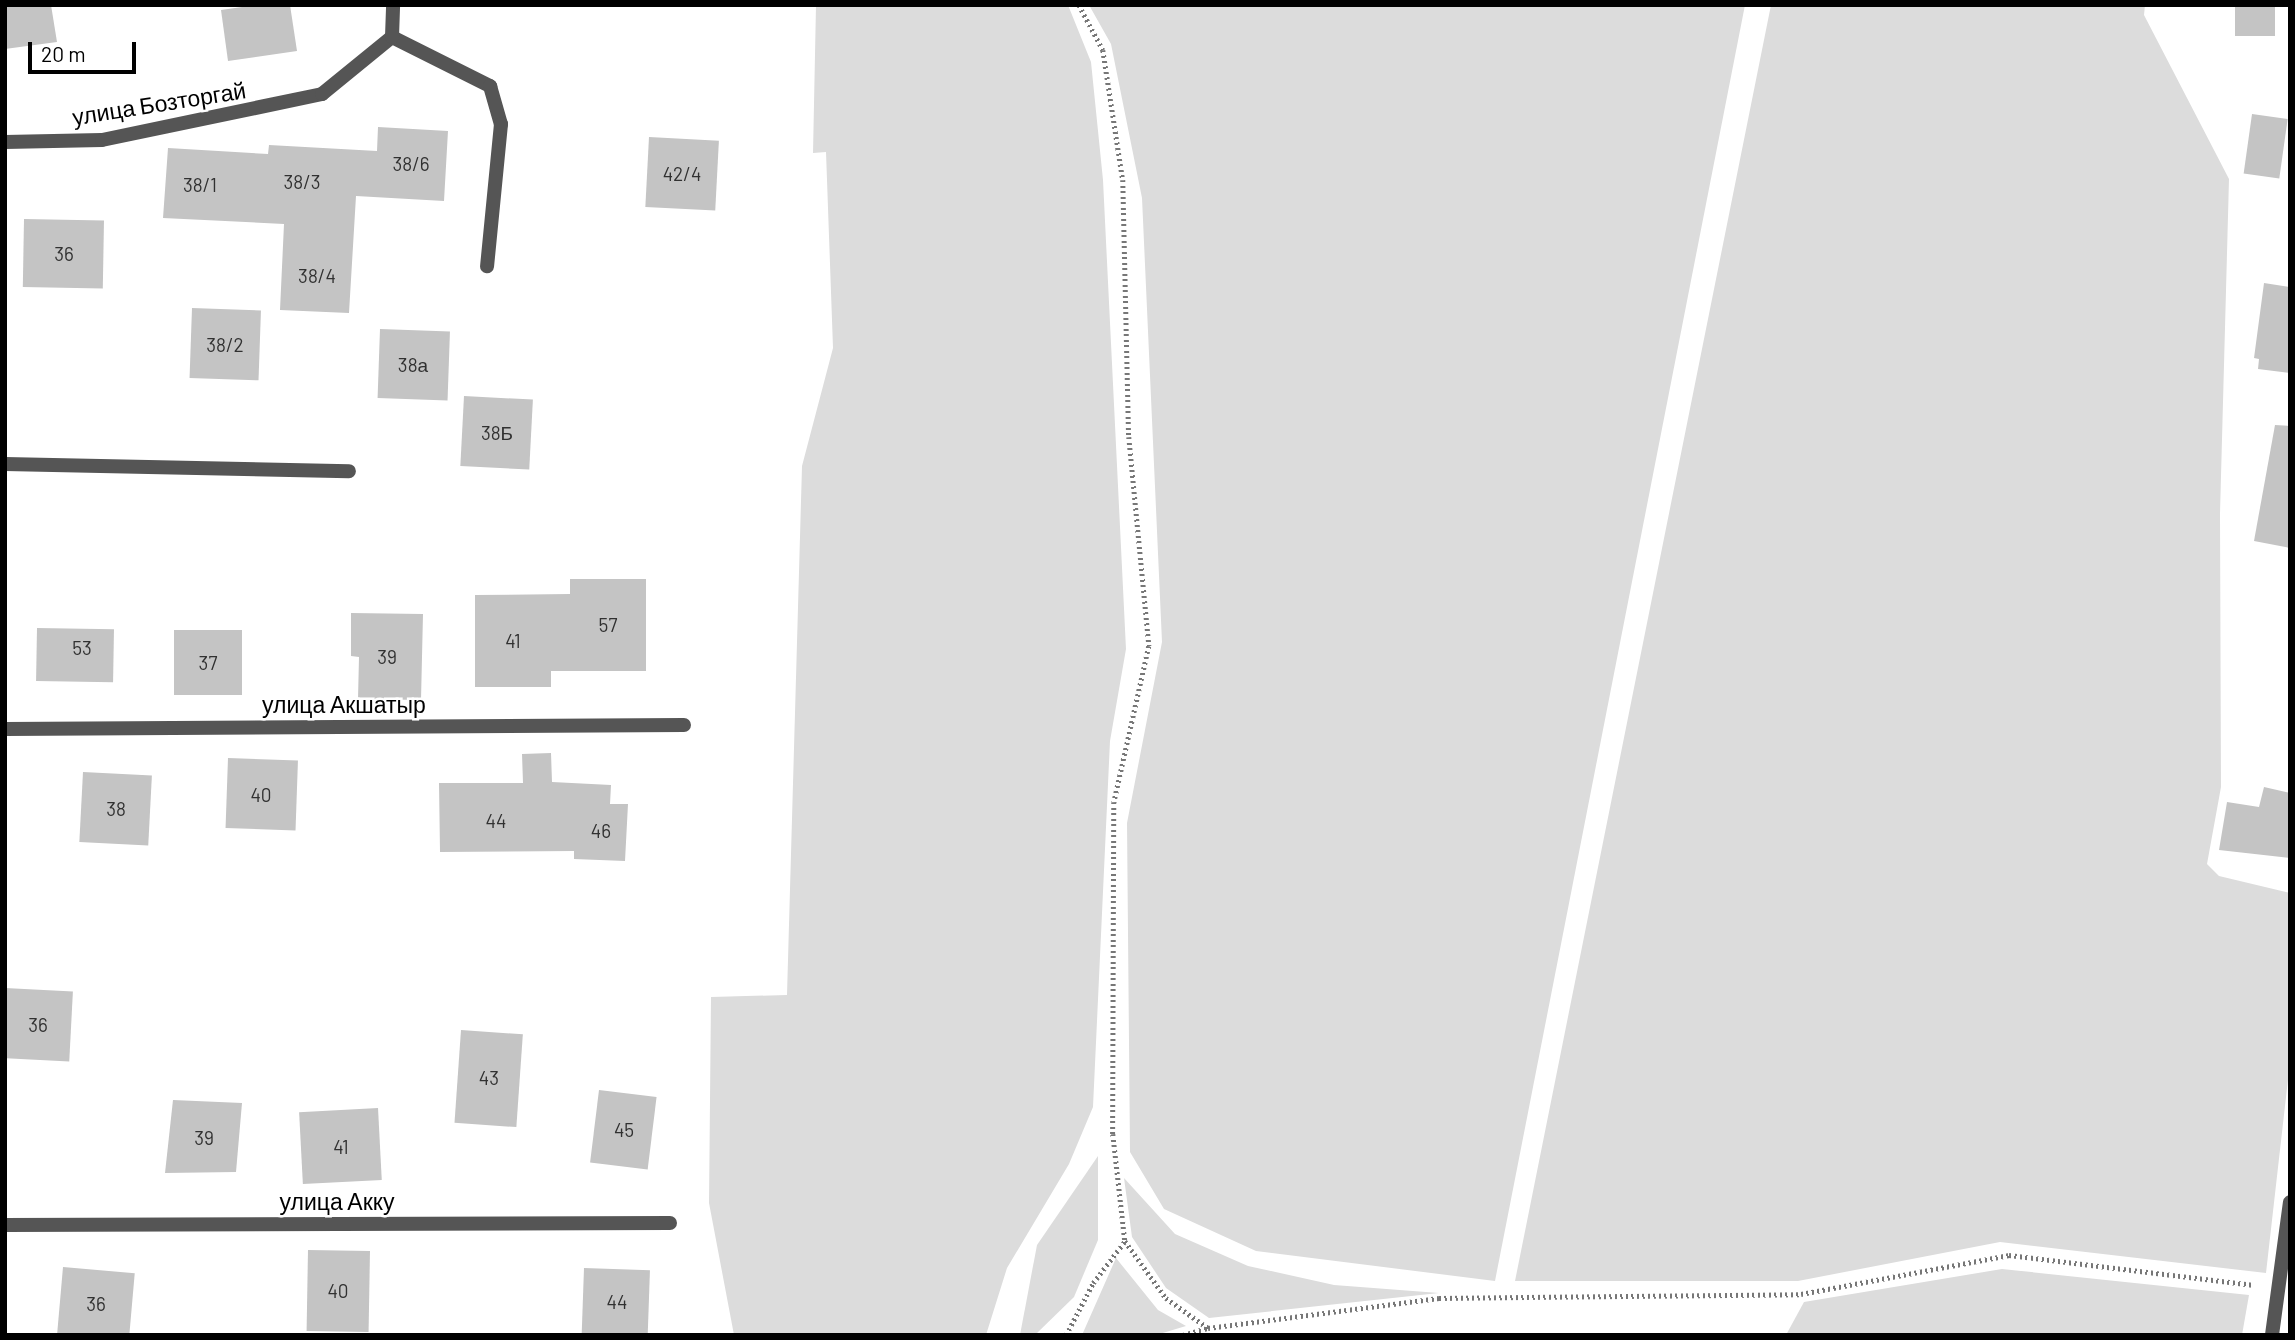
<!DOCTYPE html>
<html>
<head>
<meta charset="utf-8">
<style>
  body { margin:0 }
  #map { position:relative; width:2295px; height:1340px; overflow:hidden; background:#fff; font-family:Barlow,sans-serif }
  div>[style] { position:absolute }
  .green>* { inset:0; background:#dcdcdc }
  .building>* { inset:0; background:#c4c4c4; transform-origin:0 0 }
  .path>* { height:4.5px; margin-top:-2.25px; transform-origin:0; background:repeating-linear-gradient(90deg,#777 0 2px,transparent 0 5.5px) }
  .service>* { height:14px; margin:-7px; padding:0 7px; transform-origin:7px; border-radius:7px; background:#555 }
  .minor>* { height:14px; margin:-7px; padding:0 7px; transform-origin:7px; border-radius:7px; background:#555 }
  span { translate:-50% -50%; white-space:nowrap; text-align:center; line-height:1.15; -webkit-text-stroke:5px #fff; paint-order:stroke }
  .number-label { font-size:19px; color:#313131 }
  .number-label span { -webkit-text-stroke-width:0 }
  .street-label { font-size:23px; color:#000 }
  .frame { position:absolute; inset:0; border:7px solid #000; pointer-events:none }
  .scale { position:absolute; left:28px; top:42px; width:108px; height:32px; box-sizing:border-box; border:4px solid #000; border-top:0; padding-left:9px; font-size:21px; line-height:24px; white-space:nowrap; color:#000; -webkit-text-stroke:5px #fff; paint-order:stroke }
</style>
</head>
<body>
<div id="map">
  <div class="green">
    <i style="clip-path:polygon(816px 5px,1068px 5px,1091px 62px,1103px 180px,1126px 649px,1110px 741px,1093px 1107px,1069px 1164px,1007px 1268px,986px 1335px,734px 1335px,709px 1203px,711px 997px,787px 995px,802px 466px,833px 348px,826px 152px,813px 153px)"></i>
    <i style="clip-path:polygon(1089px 5px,1745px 5px,1495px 1281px,1256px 1251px,1164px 1209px,1130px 1152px,1127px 823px,1162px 642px,1142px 198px,1111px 44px)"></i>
    <i style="clip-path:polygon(1771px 5px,2145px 5px,2144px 15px,2229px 179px,2220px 514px,2221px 787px,2207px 864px,2219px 876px,2290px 893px,2290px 1062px,2266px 1273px,2000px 1242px,1798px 1281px,1515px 1281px)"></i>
    <i style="clip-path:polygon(1098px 1156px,1098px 1240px,1074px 1297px,1035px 1335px,1020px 1335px,1037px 1245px)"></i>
    <i style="clip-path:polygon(1124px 1178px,1175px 1234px,1248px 1266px,1334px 1285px,1439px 1293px,1209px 1318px,1166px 1288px,1132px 1237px)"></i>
    <i style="clip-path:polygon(1116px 1258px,1158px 1310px,1186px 1326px,1156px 1335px,1082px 1335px)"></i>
    <i style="clip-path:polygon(2002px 1269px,2249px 1295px,2242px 1335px,1786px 1335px,1804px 1302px)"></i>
  </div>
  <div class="building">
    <i style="clip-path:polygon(5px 5px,51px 5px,57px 42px,5px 49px)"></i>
    <i style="clip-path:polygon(256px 5px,290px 5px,297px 51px,228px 61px,221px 10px)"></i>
    <i style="left:2235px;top:5px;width:40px;height:31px"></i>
    <i style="left:2252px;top:114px;width:36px;height:60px;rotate:8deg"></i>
    <i style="clip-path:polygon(378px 127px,448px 131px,444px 201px,356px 196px,349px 313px,280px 310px,284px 224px,163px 218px,168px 148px,268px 154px,269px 145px,377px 151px)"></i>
    <i style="left:649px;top:137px;width:70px;height:70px;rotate:3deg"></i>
    <i style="left:24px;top:219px;width:80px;height:68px;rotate:1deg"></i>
    <i style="clip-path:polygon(2264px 283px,2290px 287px,2290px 373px,2258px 369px,2259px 359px,2254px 358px)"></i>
    <i style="left:192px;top:308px;width:69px;height:70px;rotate:2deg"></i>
    <i style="left:380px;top:329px;width:70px;height:69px;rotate:2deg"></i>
    <i style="left:464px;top:396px;width:69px;height:70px;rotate:3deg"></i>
    <i style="clip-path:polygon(2275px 425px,2290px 426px,2290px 548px,2254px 541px)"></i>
    <i style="clip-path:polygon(570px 579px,646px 579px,646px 671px,551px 671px,551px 687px,475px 687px,475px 595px,570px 594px)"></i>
    <i style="clip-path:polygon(351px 613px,423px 614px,421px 700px,358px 699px,359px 657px,351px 656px)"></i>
    <i style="left:37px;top:628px;width:77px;height:53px;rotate:1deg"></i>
    <i style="left:174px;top:630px;width:68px;height:65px"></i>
    <i style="clip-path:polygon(551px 753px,552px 782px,611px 785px,610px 804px,628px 804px,625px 861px,574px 859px,574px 851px,440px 852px,439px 783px,523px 783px,522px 754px)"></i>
    <i style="left:228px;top:758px;width:70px;height:70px;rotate:2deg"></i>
    <i style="left:83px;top:772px;width:69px;height:70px;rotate:3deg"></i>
    <i style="clip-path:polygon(2264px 787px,2290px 793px,2290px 858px,2219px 850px,2227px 802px,2259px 807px)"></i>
    <i style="left:5px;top:988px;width:68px;height:70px;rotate:3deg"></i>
    <i style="left:461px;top:1030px;width:62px;height:93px;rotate:4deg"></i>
    <i style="left:599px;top:1090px;width:58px;height:73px;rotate:7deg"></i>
    <i style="clip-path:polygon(173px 1100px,242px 1103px,236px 1172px,165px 1173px)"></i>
    <i style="left:378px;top:1108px;width:72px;height:79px;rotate:87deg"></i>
    <i style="left:308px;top:1250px;width:62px;height:81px;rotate:1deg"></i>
    <i style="left:63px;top:1267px;width:72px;height:68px;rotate:5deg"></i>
    <i style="left:584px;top:1268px;width:66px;height:67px;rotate:2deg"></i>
  </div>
  <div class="path">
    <i style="left:1079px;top:5px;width:51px;rotate:61.9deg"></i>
    <i style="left:1103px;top:50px;width:132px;rotate:81.3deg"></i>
    <i style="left:1123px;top:180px;width:257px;rotate:88.7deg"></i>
    <i style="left:1129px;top:437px;width:210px;rotate:84.5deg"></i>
    <i style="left:1149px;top:646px;width:160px;rotate:102.6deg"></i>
    <i style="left:1114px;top:802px;width:332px;rotate:90.2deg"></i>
    <i style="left:1113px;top:1134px;width:108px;rotate:83.6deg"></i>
    <i style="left:1125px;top:1241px;width:70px;rotate:54.3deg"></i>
    <i style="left:1166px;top:1298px;width:52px;rotate:35.5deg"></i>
    <i style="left:1208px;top:1328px;width:233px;rotate:-7.4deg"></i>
    <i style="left:1439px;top:1298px;width:362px;rotate:-0.6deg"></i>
    <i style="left:1801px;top:1294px;width:212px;rotate:-10.6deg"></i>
    <i style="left:2009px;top:1255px;width:247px;rotate:7deg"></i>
    <i style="left:1066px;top:1335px;width:59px;rotate:-62.6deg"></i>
    <i style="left:1093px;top:1283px;width:53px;rotate:-52.7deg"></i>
    <i style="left:1183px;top:1335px;width:26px;rotate:-16deg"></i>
  </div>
  <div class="service">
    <i style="left:392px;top:37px;width:110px;rotate:26.6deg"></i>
    <i style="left:490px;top:86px;width:40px;rotate:74deg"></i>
    <i style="left:501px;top:124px;width:143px;rotate:95.6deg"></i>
  </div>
  <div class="minor">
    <i style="left:5px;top:142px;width:97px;rotate:-1.2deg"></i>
    <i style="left:102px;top:140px;width:225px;rotate:-11.8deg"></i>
    <i style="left:322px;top:94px;width:90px;rotate:-39.2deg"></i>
    <i style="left:392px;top:37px;width:32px;rotate:-88deg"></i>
    <i style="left:5px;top:464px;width:344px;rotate:1.2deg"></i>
    <i style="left:5px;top:729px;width:679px;rotate:-0.34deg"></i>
    <i style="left:5px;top:1225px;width:665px;rotate:-0.17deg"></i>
    <i style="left:2272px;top:1335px;width:134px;rotate:-82.3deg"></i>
  </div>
  <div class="number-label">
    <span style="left:411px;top:164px">38/6</span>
    <span style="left:682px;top:174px">42/4</span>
    <span style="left:302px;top:182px">38/3</span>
    <span style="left:200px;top:185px">38/1</span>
    <span style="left:64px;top:254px">36</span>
    <span style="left:317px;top:276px">38/4</span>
    <span style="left:225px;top:345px">38/2</span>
    <span style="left:413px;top:365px">38а</span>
    <span style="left:497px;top:433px">38Б</span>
    <span style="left:608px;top:625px">57</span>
    <span style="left:513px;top:641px">41</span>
    <span style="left:82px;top:648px">53</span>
    <span style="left:387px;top:657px">39</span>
    <span style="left:208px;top:663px">37</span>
    <span style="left:261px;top:795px">40</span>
    <span style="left:116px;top:809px">38</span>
    <span style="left:496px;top:821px">44</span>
    <span style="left:601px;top:831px">46</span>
    <span style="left:38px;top:1025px">36</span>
    <span style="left:489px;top:1078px">43</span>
    <span style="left:624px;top:1130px">45</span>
    <span style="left:204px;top:1138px">39</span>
    <span style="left:341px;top:1147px">41</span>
    <span style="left:338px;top:1291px">40</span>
    <span style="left:617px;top:1302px">44</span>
    <span style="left:96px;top:1304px">36</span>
  </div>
  <div class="street-label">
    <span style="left:159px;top:103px;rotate:-9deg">улица Бозторгай</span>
    <span style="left:344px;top:704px">улица Акшатыр</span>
    <span style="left:337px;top:1201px">улица Акку</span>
  </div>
  <div class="frame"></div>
  <div class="scale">20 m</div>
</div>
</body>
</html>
